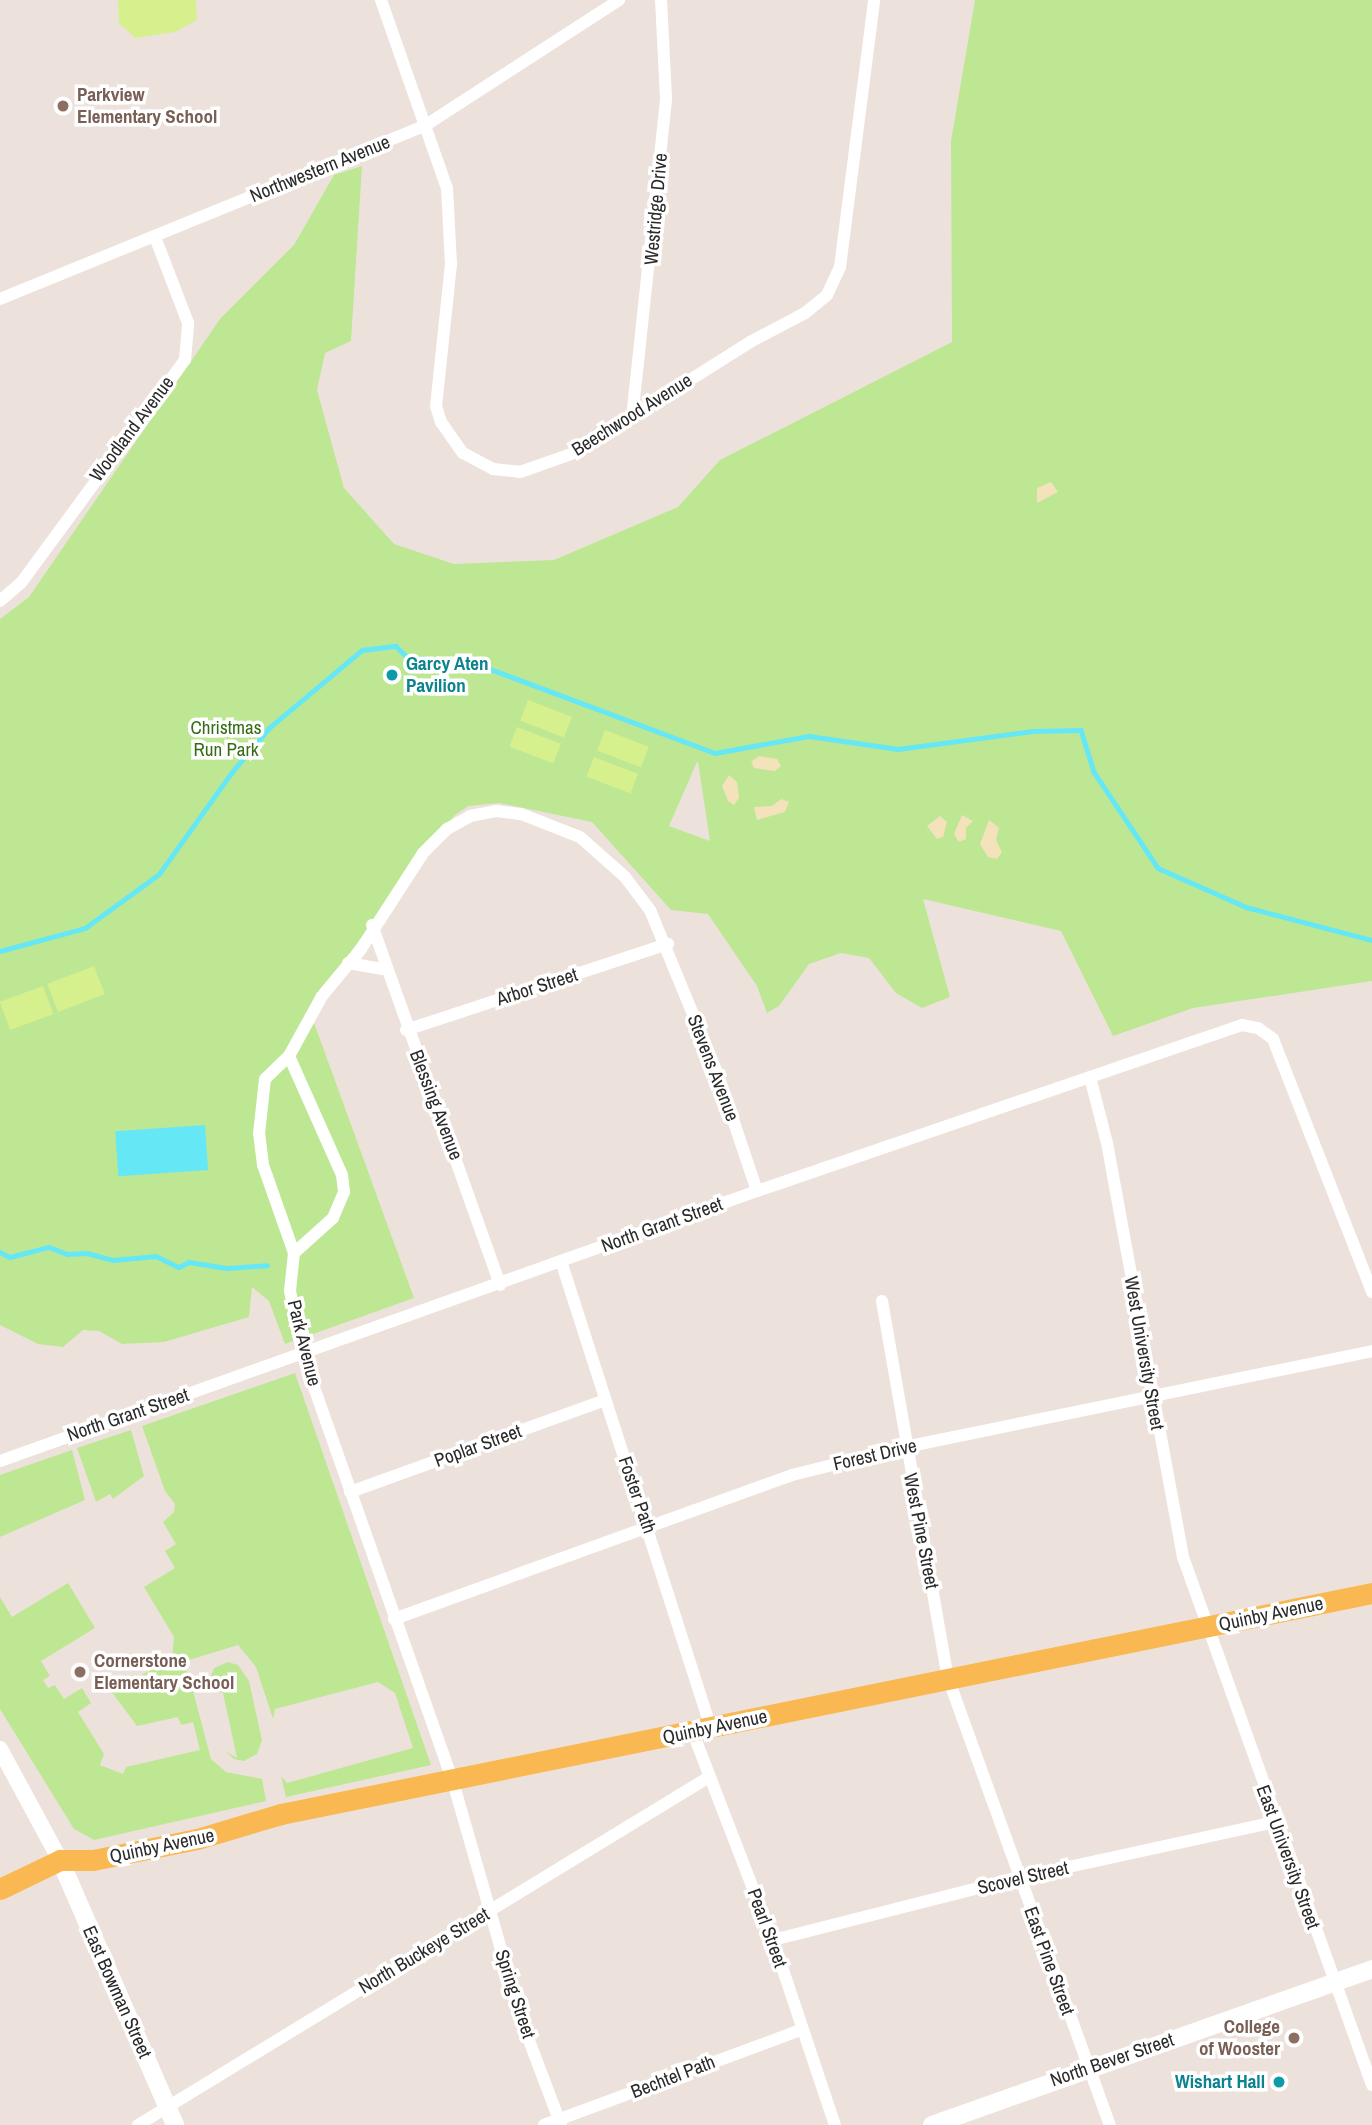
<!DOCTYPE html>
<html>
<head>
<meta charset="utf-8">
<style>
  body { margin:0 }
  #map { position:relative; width:1372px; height:2125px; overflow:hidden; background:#ede2db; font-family:"Archivo Narrow",sans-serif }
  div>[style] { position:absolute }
  .green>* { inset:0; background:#bde793 }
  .sand>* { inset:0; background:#f4e2bb }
  .pitch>* { inset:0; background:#d6f08e; transform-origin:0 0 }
  .water>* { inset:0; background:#66e7f6; transform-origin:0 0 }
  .stream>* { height:4.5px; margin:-2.25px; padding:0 2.25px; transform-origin:2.25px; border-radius:2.25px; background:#66e7f6 }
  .minor>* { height:12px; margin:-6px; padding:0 6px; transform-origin:6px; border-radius:6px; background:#fff }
  .tertiary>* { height:16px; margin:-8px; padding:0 8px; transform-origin:8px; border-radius:8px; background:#fff }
  .secondary>* { height:18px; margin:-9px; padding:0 9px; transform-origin:9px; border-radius:9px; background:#fff }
  .primary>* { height:21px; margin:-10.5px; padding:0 10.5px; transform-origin:10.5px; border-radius:10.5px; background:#fab853 }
  .dots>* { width:19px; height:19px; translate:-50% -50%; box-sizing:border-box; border:4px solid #fff; border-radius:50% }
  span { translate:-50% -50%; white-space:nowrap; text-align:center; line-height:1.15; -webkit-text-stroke:7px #fff; paint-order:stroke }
  .education-label { font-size:19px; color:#785e54; font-weight:700 }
  .left { translate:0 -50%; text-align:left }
  .right { translate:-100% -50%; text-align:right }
  .street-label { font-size:19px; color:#2a2a2a }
  .culture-label { font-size:19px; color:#0d838f; font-weight:700 }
  .park-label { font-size:19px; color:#356c15 }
</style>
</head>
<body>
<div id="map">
  <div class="green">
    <i style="clip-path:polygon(evenodd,975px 0,1372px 0,1372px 981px,1193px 1008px,1113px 1036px,1061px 931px,923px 899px,950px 997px,922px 1008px,896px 993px,869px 958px,841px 953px,809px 964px,779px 1006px,767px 1013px,757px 986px,708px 914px,671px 910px,592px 822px,499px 803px,468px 806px,454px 816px,423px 853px,309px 1009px,414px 1298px,285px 1344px,269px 1301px,252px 1287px,249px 1317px,164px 1342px,122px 1344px,99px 1331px,83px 1330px,63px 1347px,38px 1344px,0 1325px,0 619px,29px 597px,220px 319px,294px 245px,334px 175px,362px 166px,351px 341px,325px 353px,317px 390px,344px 488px,394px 544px,454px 564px,554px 560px,678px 507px,720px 460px,952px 342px,951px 141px,975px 0,697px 762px,698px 762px,710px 841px,669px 826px,697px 762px)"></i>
    <i style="clip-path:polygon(295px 1373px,431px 1765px,286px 1797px,281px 1776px,287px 1783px,413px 1748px,395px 1693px,378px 1682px,275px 1709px,273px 1719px,256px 1667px,238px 1645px,186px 1661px,172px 1660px,174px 1637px,144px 1587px,175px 1568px,165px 1551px,176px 1544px,163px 1522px,174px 1512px,175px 1504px,165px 1491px,142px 1426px)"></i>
    <i style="clip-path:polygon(131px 1430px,144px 1476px,113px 1499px,110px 1494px,96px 1502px,77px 1448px)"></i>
    <i style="clip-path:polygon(72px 1450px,85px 1500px,0 1537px,0 1475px)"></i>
    <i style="clip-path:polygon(68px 1583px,95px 1628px,41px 1661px,50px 1676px,43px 1680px,48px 1688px,55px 1685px,64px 1699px,82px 1688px,91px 1703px,78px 1712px,104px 1754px,100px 1765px,123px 1774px,126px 1767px,200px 1750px,193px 1722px,181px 1725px,178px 1717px,137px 1726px,111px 1691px,155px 1668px,181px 1669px,188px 1672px,211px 1759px,226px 1772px,262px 1779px,266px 1801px,94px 1840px,74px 1829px,0 1709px,0 1597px,12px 1617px)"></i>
    <i style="clip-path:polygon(228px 1662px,238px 1665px,249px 1681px,262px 1740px,257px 1754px,244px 1761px,234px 1759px,225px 1751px,237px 1758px,223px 1693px,211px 1688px,209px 1682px,214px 1668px)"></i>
  </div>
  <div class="sand">
    <i style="clip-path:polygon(1051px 482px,1058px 492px,1037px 503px,1037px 488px)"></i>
    <i style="clip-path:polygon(759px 756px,777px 759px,781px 766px,775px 771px,754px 768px,751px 762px)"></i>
    <i style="clip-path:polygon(729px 775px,737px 782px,739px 798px,734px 805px,728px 801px,722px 786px)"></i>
    <i style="clip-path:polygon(781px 799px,789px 802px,785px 812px,757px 820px,754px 807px,772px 806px)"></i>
    <i style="clip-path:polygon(962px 815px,973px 821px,966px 828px,966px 839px,959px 842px,954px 834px)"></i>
    <i style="clip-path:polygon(940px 816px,947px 822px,943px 837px,937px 839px,927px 826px)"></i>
    <i style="clip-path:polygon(989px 820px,999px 828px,996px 840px,1002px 852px,997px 859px,988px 857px,980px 844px)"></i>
  </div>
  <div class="pitch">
    <i style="clip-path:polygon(118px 0,196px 0,197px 20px,175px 32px,135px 38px,119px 23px)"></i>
    <i style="left:528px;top:700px;width:47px;height:22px;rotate:21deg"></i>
    <i style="left:517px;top:727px;width:47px;height:21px;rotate:21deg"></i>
    <i style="left:605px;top:730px;width:47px;height:22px;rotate:21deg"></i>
    <i style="left:594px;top:757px;width:47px;height:21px;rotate:21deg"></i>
    <i style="left:94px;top:966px;width:30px;height:50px;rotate:69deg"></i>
    <i style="left:43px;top:986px;width:30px;height:46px;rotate:70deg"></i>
  </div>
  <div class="water">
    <i style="left:205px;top:1125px;width:45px;height:90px;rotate:86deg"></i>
  </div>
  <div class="stream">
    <i style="left:0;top:951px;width:88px;rotate:-15.1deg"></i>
    <i style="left:85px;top:928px;width:92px;rotate:-36.1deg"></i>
    <i style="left:159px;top:874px;width:125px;rotate:-54.4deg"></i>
    <i style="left:232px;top:772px;width:57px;rotate:-49.9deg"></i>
    <i style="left:269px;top:728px;width:121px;rotate:-40deg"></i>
    <i style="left:362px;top:650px;width:34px;rotate:-7deg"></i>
    <i style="left:396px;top:646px;width:16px;rotate:45deg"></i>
    <i style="left:407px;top:657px;width:62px;rotate:4.6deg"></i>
    <i style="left:469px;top:662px;width:34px;rotate:19deg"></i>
    <i style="left:501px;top:673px;width:228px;rotate:20.5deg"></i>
    <i style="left:715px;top:753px;width:96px;rotate:-10.3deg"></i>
    <i style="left:809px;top:736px;width:90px;rotate:8.3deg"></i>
    <i style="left:898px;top:749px;width:136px;rotate:-7.6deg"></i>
    <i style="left:1033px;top:731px;width:48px;rotate:-1.2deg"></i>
    <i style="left:1081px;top:730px;width:44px;rotate:72.8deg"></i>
    <i style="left:1094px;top:772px;width:115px;rotate:56.3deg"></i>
    <i style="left:1158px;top:868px;width:96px;rotate:23.9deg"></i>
    <i style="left:1246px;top:907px;width:130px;rotate:14.7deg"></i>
    <i style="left:0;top:1252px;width:11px;rotate:27deg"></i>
    <i style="left:10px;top:1257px;width:40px;rotate:-14.4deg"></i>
    <i style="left:49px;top:1247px;width:19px;rotate:21deg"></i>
    <i style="left:67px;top:1254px;width:20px;rotate:-3deg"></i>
    <i style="left:87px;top:1253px;width:27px;rotate:15deg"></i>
    <i style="left:113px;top:1260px;width:43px;rotate:-5.3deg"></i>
    <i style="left:156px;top:1256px;width:25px;rotate:26deg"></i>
    <i style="left:179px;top:1267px;width:11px;rotate:-27deg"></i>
    <i style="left:189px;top:1262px;width:39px;rotate:9deg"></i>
    <i style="left:228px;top:1268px;width:39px;rotate:-4deg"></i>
  </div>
  <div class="minor">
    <i style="left:381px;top:0;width:199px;rotate:70.7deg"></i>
    <i style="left:447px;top:188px;width:76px;rotate:87deg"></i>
    <i style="left:451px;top:264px;width:143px;rotate:96deg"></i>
    <i style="left:436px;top:406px;width:17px;rotate:73deg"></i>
    <i style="left:441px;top:422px;width:38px;rotate:55deg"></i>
    <i style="left:463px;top:453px;width:34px;rotate:28deg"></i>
    <i style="left:493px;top:469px;width:27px;rotate:6deg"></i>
    <i style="left:520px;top:472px;width:57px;rotate:-19.4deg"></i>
    <i style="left:574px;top:453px;width:208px;rotate:-32.2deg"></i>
    <i style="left:750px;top:342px;width:62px;rotate:-27.8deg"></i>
    <i style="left:805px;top:313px;width:28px;rotate:-39deg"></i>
    <i style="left:827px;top:295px;width:31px;rotate:-65deg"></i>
    <i style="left:840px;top:267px;width:269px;rotate:-82.7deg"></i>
    <i style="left:0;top:299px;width:460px;rotate:-22.2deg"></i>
    <i style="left:426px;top:125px;width:230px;rotate:-32.9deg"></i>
    <i style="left:632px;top:418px;width:322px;rotate:-83.9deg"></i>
    <i style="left:666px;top:98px;width:98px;rotate:-92.9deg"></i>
    <i style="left:0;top:601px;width:28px;rotate:-41deg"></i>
    <i style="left:21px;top:583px;width:277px;rotate:-53.7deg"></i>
    <i style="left:185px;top:360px;width:37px;rotate:-85deg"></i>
    <i style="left:188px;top:323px;width:92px;rotate:-111deg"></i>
    <i style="left:372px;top:925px;width:382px;rotate:70.4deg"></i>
    <i style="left:348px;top:963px;width:40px;rotate:10deg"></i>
    <i style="left:406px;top:1030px;width:276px;rotate:-18.2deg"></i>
    <i style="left:289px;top:1056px;width:130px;rotate:66deg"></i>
    <i style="left:342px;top:1175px;width:17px;rotate:83deg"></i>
    <i style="left:344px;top:1192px;width:28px;rotate:113deg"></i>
    <i style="left:333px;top:1218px;width:52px;rotate:138.1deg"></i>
    <i style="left:1090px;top:1077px;width:68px;rotate:75.6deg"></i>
    <i style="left:1107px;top:1143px;width:421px;rotate:79.6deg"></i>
    <i style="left:1183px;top:1557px;width:561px;rotate:70.3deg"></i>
    <i style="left:561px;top:1261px;width:491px;rotate:72.2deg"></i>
    <i style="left:882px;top:1301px;width:383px;rotate:80.1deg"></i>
    <i style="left:948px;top:1678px;width:475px;rotate:70.1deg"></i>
    <i style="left:0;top:1461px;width:804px;rotate:-19.63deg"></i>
    <i style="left:757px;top:1191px;width:513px;rotate:-18.89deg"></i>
    <i style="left:1242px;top:1025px;width:16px;rotate:11deg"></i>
    <i style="left:1258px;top:1028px;width:19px;rotate:36deg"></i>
    <i style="left:1273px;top:1039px;width:272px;rotate:68.6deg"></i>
    <i style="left:350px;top:1492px;width:271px;rotate:-19.8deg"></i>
    <i style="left:394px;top:1619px;width:423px;rotate:-19.9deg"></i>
    <i style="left:792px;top:1475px;width:116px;rotate:-13.9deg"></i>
    <i style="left:905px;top:1447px;width:477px;rotate:-11.6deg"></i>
    <i style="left:693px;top:1733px;width:222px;rotate:68.9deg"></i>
    <i style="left:773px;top:1940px;width:195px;rotate:71.5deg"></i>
    <i style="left:773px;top:1940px;width:253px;rotate:-14.2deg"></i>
    <i style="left:1018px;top:1878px;width:263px;rotate:-12.3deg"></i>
    <i style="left:138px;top:2125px;width:669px;rotate:-31.36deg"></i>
    <i style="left:544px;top:2125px;width:276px;rotate:-20.3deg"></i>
    <i style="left:561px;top:2125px;width:113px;rotate:-110.7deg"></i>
    <i style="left:521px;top:2019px;width:250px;rotate:-106deg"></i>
    <i style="left:452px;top:1779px;width:448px;rotate:-109.4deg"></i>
    <i style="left:303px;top:1356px;width:66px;rotate:-101.3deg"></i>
    <i style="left:290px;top:1291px;width:38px;rotate:-84deg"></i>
    <i style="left:294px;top:1253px;width:93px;rotate:-109.4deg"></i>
    <i style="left:263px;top:1165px;width:31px;rotate:-97deg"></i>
    <i style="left:259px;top:1134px;width:55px;rotate:-83.8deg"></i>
    <i style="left:265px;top:1079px;width:33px;rotate:-44deg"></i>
    <i style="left:289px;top:1056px;width:68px;rotate:-61.2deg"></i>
    <i style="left:322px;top:996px;width:61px;rotate:-50.3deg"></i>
    <i style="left:361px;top:949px;width:114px;rotate:-57.1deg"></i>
    <i style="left:423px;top:853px;width:34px;rotate:-45deg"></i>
    <i style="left:447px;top:829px;width:26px;rotate:-29deg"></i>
    <i style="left:470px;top:816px;width:26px;rotate:-11deg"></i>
    <i style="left:496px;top:811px;width:25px;rotate:7deg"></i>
    <i style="left:521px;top:814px;width:63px;rotate:21.3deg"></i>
    <i style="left:580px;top:837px;width:60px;rotate:41.6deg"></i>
    <i style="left:625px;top:877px;width:41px;rotate:52.9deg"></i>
    <i style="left:650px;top:910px;width:178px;rotate:67.6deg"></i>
    <i style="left:718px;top:1075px;width:122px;rotate:71.4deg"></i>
  </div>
  <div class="tertiary">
    <i style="left:0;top:1749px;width:126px;rotate:61.6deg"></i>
  </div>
  <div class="secondary">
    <i style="left:60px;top:1860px;width:289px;rotate:66.5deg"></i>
    <i style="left:932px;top:2125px;width:467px;rotate:-19.5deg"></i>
  </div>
  <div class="primary">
    <i style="left:0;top:1889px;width:67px;rotate:-25.8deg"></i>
    <i style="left:60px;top:1860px;width:33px"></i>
    <i style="left:93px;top:1860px;width:106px;rotate:-11.4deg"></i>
    <i style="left:197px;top:1839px;width:88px;rotate:-16.6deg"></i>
    <i style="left:281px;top:1814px;width:1113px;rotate:-11.45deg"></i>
  </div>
  <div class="dots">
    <i style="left:63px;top:106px;background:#8d6e63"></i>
    <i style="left:392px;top:675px;background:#0f9aa8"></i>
    <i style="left:80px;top:1672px;background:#8d6e63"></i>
    <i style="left:1294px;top:2038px;background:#8d6e63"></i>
    <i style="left:1279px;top:2082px;background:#0f9aa8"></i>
  </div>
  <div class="education-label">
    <span class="left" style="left:77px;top:106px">Parkview<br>Elementary School</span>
    <span class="left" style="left:94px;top:1672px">Cornerstone<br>Elementary School</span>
    <span class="right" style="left:1280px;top:2038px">College<br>of Wooster</span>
  </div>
  <div class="street-label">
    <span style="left:320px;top:169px;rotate:-22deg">Northwestern Avenue</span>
    <span style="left:656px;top:209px;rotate:-85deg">Westridge Drive</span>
    <span style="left:632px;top:415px;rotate:-32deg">Beechwood Avenue</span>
    <span style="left:132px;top:429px;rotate:-53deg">Woodland Avenue</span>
    <span style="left:537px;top:987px;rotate:-18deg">Arbor Street</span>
    <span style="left:713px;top:1068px;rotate:69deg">Stevens Avenue</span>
    <span style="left:436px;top:1105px;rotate:69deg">Blessing Avenue</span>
    <span style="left:662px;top:1225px;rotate:-20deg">North Grant Street</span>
    <span style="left:304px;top:1343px;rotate:76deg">Park Avenue</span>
    <span style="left:1144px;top:1353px;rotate:80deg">West University Street</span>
    <span style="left:128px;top:1415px;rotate:-19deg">North Grant Street</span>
    <span style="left:478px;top:1446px;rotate:-20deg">Poplar Street</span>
    <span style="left:875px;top:1455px;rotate:-13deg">Forest Drive</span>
    <span style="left:637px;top:1495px;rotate:71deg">Foster Path</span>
    <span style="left:921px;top:1531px;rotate:79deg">West Pine Street</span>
    <span style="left:1271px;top:1614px;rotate:-12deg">Quinby Avenue</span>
    <span style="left:715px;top:1727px;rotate:-12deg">Quinby Avenue</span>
    <span style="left:162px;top:1846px;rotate:-12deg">Quinby Avenue</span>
    <span style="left:1288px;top:1857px;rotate:70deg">East University Street</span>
    <span style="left:1023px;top:1878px;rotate:-13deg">Scovel Street</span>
    <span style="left:767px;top:1928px;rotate:70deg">Pearl Street</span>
    <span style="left:424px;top:1951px;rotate:-31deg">North Buckeye Street</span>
    <span style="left:1049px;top:1961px;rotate:70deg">East Pine Street</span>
    <span style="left:117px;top:1992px;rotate:66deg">East Bowman Street</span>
    <span style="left:515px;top:1994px;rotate:72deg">Spring Street</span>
    <span style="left:1112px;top:2060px;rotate:-19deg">North Bever Street</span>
    <span style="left:673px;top:2077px;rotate:-21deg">Bechtel Path</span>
  </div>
  <div class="culture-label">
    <span class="left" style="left:406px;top:675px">Garcy Aten<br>Pavilion</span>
    <span class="right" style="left:1265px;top:2082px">Wishart Hall</span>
  </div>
  <div class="park-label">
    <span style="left:226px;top:739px">Christmas<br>Run Park</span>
  </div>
</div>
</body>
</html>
